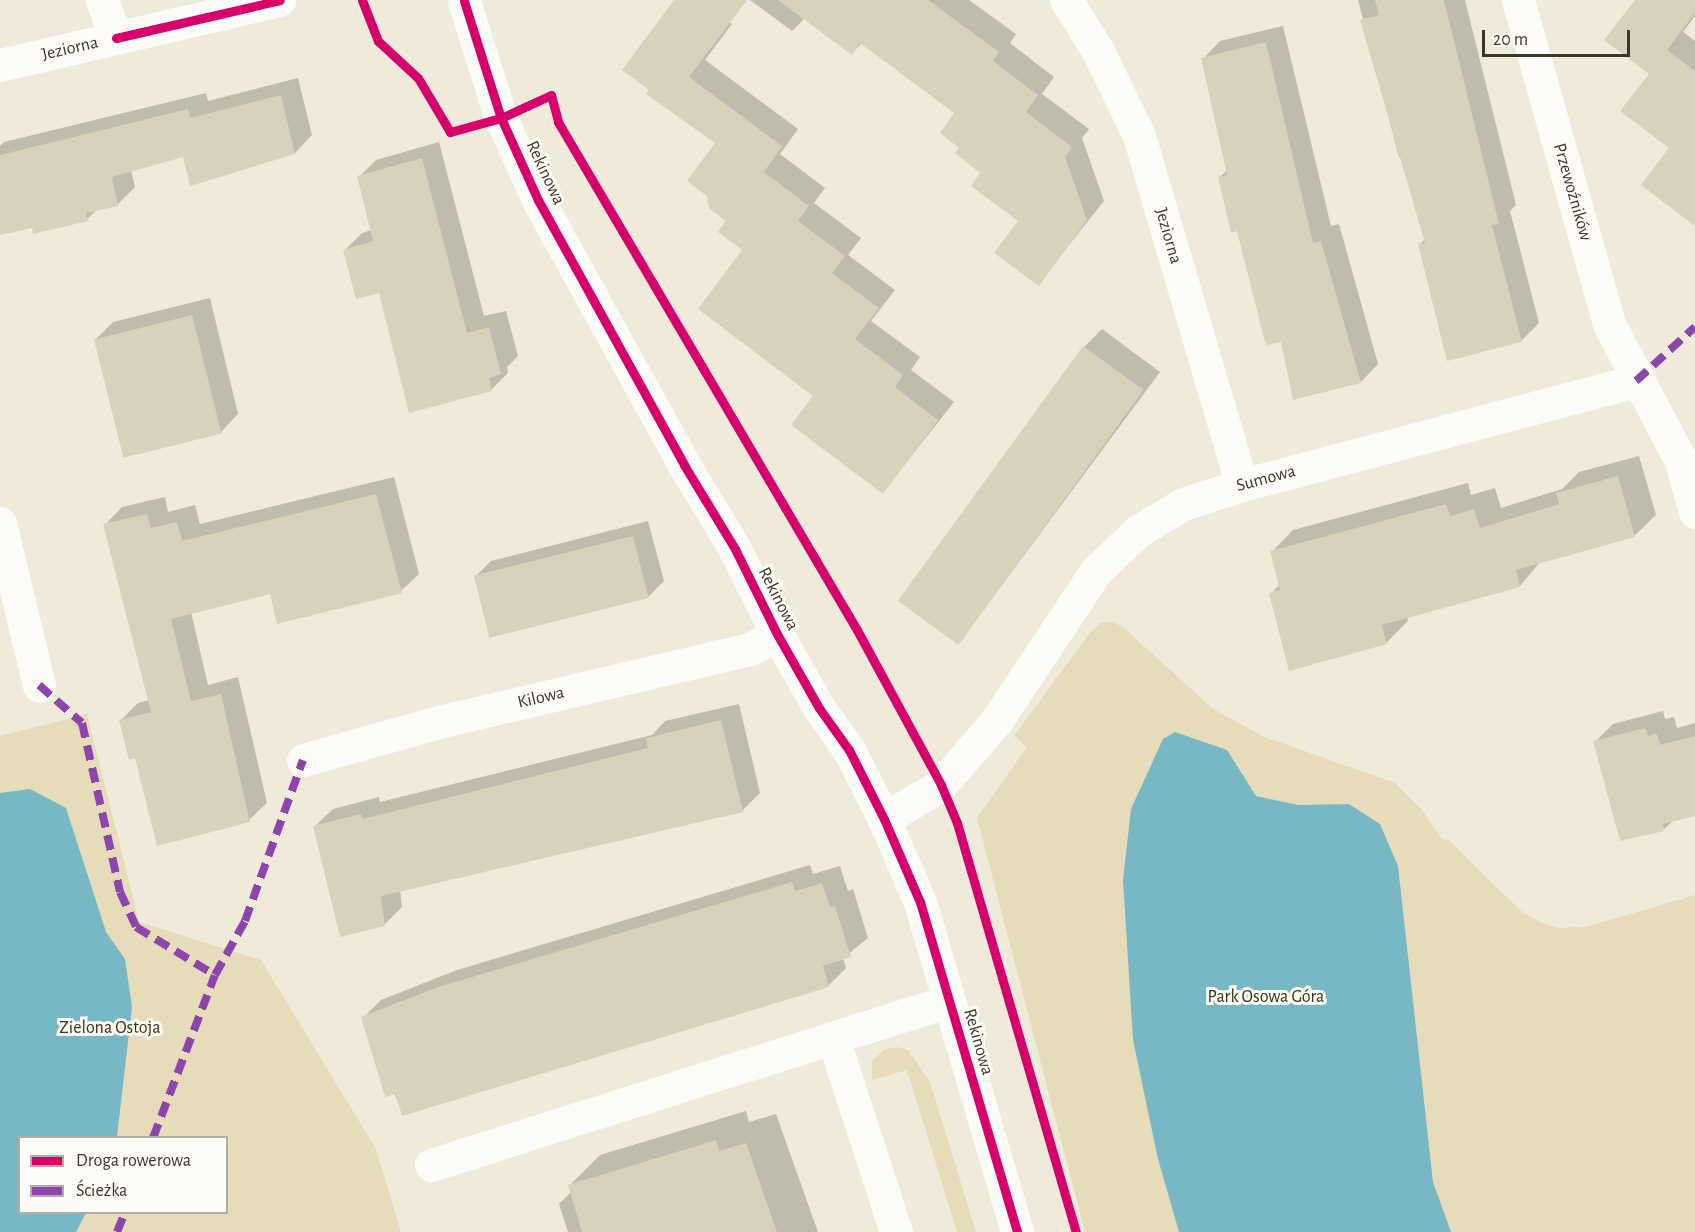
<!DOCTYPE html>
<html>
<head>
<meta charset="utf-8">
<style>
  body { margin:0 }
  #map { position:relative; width:1695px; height:1232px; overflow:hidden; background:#efead9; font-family:"Alegreya Sans",sans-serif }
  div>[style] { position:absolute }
  .green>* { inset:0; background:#e7dcba }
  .water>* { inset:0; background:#77b8c4 }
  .shadow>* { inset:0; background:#0003 }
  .building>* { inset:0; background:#d7d2bc; transform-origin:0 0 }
  .minor>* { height:33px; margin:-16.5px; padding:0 16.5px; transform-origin:16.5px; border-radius:16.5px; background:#fdfcf9 }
  .quiet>* { height:8px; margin-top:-4px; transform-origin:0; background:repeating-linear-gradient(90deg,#8e44ad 0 15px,transparent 0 23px) }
  .cycleway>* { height:9px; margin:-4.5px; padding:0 4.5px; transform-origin:4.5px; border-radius:4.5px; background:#d6006c }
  span { translate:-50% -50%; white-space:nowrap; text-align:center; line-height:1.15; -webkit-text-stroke:6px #fefcf6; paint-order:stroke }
  .street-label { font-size:18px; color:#3a362a }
  .park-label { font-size:18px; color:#3c3212 }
  .legend { position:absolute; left:18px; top:1136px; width:210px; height:78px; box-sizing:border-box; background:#fefcf6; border:2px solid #b0ada4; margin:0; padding:8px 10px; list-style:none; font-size:18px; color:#3a362a }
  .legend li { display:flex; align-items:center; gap:12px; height:30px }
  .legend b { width:30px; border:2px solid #b0ada4 }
  .scale { position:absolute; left:1482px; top:30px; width:148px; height:27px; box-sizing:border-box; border:3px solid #3a362a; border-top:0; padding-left:8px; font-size:18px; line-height:21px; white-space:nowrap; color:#3a362a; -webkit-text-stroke:4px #fefcf6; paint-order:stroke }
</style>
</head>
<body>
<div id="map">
  <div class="green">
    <i style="clip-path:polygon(1112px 622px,1123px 627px,1212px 708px,1262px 736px,1395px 783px,1422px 810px,1442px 839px,1450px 841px,1521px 911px,1542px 923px,1558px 928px,1586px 927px,1695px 895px,1695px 1232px,1085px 1232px,977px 818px,1027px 747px,1014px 736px,1089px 634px,1101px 623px)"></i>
    <i style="clip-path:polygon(evenodd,87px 714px,139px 922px,261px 960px,376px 1149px,401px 1232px,0 1232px,0 736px,87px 714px,20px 1138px,226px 1138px,226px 1212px,20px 1212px,20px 1138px)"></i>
    <i style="clip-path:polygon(897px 1047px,908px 1050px,930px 1082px,976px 1232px,957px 1232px,907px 1070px,872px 1080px,872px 1061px,885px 1049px)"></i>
  </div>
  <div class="water">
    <i style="clip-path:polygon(1175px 732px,1227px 750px,1256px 796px,1298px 805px,1349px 804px,1380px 824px,1398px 866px,1433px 1182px,1451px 1232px,1179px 1232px,1158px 1159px,1133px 1040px,1123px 880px,1131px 809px,1163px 739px)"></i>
    <i style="clip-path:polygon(30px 789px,66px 808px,106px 932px,125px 959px,132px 1007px,117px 1137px,20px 1138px,20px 1212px,86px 1213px,76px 1232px,0 1232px,0 793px)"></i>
  </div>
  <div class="shadow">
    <i style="clip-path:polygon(678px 0,699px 0,732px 24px,705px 60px,798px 129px,780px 154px,825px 188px,814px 203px,861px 238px,848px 255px,895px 290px,871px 321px,920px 357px,911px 370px,954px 402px,883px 492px,815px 396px,728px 221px,717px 143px,648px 93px)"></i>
    <i style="clip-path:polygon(750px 0,969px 0,1016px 34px,1010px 43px,1054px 77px,1042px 94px,1089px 129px,1082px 138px,1104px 201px,1038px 284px,1020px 220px,961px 147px,957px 113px,862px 43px,852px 53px,805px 18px,792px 31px)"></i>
    <i style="clip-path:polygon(1358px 0,1465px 0,1516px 205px,1510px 211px,1539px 323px,1521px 341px,1419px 245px,1425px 239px,1404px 156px,1399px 157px)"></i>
    <i style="clip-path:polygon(1637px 0,1695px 0,1695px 16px,1683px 32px,1695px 41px,1695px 210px,1671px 148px)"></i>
    <i style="clip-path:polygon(1283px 26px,1331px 226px,1339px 224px,1378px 364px,1361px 382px,1283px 340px,1219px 178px,1227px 170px,1203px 59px,1220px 41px)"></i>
    <i style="clip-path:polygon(298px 78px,312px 135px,295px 153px,184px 155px,131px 170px,135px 187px,118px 204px,98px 209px,87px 219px,33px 226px,0 218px,0 146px,4px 142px,206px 93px,208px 101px)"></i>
    <i style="clip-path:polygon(439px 142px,484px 316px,506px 311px,518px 356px,507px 367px,508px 373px,491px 390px,380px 292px,345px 250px,362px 233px,372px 230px,359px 177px,376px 160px)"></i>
    <i style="clip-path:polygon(210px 298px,238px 414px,221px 432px,95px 340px,113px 322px)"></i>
    <i style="clip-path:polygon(1102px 329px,1160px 372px,973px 624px,956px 642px,1084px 347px)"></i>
    <i style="clip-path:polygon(1639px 456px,1656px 515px,1634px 536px,1540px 562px,1520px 586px,1407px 617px,1408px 621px,1386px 643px,1271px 594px,1280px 584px,1272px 552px,1293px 530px,1468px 483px,1471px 495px,1495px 488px,1501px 508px,1562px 489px,1579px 472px)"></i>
    <i style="clip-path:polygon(394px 477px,419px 574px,401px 591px,271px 592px,191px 612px,208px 685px,238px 677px,267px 803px,249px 820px,136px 756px,120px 721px,138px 703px,149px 700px,105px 525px,122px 507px,165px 497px,168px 512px,195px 505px,200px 524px)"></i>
    <i style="clip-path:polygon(648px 521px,664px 581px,648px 597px,475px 577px,491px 561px)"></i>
    <i style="clip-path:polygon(739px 704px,760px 793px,742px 811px,400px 890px,402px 907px,384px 925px,315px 826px,333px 809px,379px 797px,380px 802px,652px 735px,665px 721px)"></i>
    <i style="clip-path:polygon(1663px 711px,1665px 719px,1674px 717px,1677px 728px,1695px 723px,1695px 815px,1673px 821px,1664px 829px,1595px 742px,1613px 724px)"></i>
    <i style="clip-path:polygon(810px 865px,813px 874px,840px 866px,848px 891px,853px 889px,868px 938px,843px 958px,846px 968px,829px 985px,403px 1114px,363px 1018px,381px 1000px,457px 970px)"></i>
    <i style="clip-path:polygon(746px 1111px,749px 1122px,776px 1114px,818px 1232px,568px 1232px,559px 1204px,572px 1191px,570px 1185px,600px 1155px)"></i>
  </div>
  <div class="building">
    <i style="clip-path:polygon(674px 0,747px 0,689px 77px,782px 146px,764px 172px,809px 206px,798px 221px,845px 256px,832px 273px,879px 308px,855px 339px,903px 375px,895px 387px,938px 420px,883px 494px,791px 425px,813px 396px,698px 309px,742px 250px,718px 232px,726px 221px,709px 208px,707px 196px,687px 181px,715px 143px,646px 94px,649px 90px,622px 70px)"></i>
    <i style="clip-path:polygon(778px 0,928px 0,999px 52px,993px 61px,1038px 95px,1026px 112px,1072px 147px,1065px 157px,1087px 220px,1039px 286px,994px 253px,1018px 221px,971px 186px,980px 173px,955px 153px,959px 148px,940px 133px,954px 113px,860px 43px,852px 55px)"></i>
    <i style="clip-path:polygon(1375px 0,1444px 0,1499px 224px,1492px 225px,1522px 342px,1447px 361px,1418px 244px,1425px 243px,1360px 20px,1379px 15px)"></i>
    <i style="clip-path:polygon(1635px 0,1695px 0,1695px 13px,1667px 50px,1695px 71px,1695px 226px,1641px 185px,1669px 148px,1620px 111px,1649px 74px,1604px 40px)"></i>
    <i style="clip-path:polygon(1266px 42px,1313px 243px,1321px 241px,1361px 383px,1293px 400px,1281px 342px,1268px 345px,1265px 342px,1237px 231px,1231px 233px,1218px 177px,1227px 175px,1201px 58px)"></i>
    <i style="clip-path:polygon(281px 95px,295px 154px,190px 186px,183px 157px,112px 177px,118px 206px,86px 213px,88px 221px,33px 234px,32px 228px,0 235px,0 155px,188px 109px,190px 118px)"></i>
    <i style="clip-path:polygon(422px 158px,467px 333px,489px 327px,501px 374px,489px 378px,492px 391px,409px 413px,379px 293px,356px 299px,343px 250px,373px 241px,357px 176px)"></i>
    <i style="left:192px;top:315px;width:122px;height:101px;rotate:76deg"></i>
    <i style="left:1083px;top:346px;width:75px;height:315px;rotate:36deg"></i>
    <i style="clip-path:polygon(1618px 476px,1635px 537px,1516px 570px,1520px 587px,1382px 625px,1387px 644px,1289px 671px,1269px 593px,1280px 590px,1270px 551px,1446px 504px,1450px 516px,1474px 509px,1480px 528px,1559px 504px,1556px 493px)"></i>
    <i style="clip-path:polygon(376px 494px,402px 593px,277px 624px,270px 594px,171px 619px,191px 701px,221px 694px,250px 822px,157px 846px,135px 758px,129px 760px,119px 720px,151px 712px,103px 524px,147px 514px,151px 528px,177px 522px,182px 541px)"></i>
    <i style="left:633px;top:536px;width:64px;height:164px;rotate:76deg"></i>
    <i style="clip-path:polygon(721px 720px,743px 812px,381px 896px,385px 926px,340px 937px,313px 826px,361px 814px,362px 819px,648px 748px,646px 738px)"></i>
    <i style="clip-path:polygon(1645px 728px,1648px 736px,1657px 733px,1660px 745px,1695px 736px,1695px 816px,1663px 824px,1664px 831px,1620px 841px,1593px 741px)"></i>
    <i style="clip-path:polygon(792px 882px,795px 891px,822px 883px,830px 907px,835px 906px,851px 957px,823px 966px,829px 987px,402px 1116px,396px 1094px,385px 1097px,361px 1017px,438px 987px)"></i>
    <i style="clip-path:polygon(716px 1140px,719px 1151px,746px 1143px,777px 1232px,582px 1232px,568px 1185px)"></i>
  </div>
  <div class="minor">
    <i style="left:102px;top:0;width:40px;rotate:69.8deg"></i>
    <i style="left:1066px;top:0;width:60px;rotate:57.9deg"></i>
    <i style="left:1098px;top:51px;width:94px;rotate:64.2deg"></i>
    <i style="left:1139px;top:136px;width:364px;rotate:73.6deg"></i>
    <i style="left:1518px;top:0;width:337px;rotate:74.3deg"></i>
    <i style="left:1609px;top:324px;width:155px;rotate:62.3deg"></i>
    <i style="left:1681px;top:461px;width:53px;rotate:74.6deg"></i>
    <i style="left:464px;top:1px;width:123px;rotate:72.5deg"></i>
    <i style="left:501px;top:118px;width:90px;rotate:65.7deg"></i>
    <i style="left:538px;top:200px;width:303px;rotate:61.1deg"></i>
    <i style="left:684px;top:465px;width:98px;rotate:58.7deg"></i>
    <i style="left:735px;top:549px;width:95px;rotate:63.7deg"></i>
    <i style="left:777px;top:634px;width:85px;rotate:60.4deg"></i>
    <i style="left:819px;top:708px;width:52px;rotate:54.5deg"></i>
    <i style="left:849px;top:750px;width:77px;rotate:63.1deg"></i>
    <i style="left:884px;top:819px;width:90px;rotate:66.6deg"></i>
    <i style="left:920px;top:902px;width:344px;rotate:73.6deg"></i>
    <i style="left:0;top:65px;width:287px;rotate:-13.1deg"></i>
    <i style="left:0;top:523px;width:167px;rotate:76.5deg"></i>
    <i style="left:303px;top:760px;width:145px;rotate:-15.6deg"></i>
    <i style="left:443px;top:721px;width:315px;rotate:-13.2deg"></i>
    <i style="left:750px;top:649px;width:31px;rotate:-29deg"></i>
    <i style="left:884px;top:819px;width:66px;rotate:-30.8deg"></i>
    <i style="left:941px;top:785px;width:86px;rotate:-49.3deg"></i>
    <i style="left:997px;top:720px;width:179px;rotate:-56.4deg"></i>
    <i style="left:1096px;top:571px;width:57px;rotate:-43.6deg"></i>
    <i style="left:1137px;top:532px;width:54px;rotate:-31.3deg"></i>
    <i style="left:1183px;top:504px;width:62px;rotate:-17.9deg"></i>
    <i style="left:1242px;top:485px;width:407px;rotate:-14.8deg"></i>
    <i style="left:833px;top:1038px;width:204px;rotate:72deg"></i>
    <i style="left:431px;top:1165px;width:543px;rotate:-17.57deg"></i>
  </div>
  <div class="quiet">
    <i style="left:1636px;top:381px;width:80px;rotate:-42.5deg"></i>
    <i style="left:39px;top:685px;width:57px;rotate:41.5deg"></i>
    <i style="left:82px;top:723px;width:173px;rotate:77.3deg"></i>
    <i style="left:120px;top:892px;width:38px;rotate:65deg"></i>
    <i style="left:136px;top:927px;width:92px;rotate:31.3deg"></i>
    <i style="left:153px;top:1138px;width:174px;rotate:-69.2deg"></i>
    <i style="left:215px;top:975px;width:62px;rotate:-60.9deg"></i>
    <i style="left:245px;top:921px;width:171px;rotate:-70.2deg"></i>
    <i style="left:117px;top:1232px;width:22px;rotate:-68deg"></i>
  </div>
  <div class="cycleway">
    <i style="left:362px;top:0;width:44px;rotate:68.7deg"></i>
    <i style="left:378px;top:41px;width:54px;rotate:42.8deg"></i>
    <i style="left:418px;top:78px;width:63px;rotate:59.3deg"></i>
    <i style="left:450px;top:132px;width:53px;rotate:-15.4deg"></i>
    <i style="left:501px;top:118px;width:55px;rotate:-24.7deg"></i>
    <i style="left:551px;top:95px;width:28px;rotate:75deg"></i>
    <i style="left:558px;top:122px;width:589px;rotate:59.52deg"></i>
    <i style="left:857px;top:630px;width:176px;rotate:61.5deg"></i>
    <i style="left:941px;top:785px;width:41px;rotate:67.2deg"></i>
    <i style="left:957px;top:823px;width:426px;rotate:73.8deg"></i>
    <i style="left:464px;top:1px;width:123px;rotate:72.5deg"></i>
    <i style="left:501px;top:118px;width:90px;rotate:65.7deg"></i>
    <i style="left:538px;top:200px;width:303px;rotate:61.1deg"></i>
    <i style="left:684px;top:465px;width:98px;rotate:58.7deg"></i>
    <i style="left:735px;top:549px;width:95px;rotate:63.7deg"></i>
    <i style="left:777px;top:634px;width:85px;rotate:60.4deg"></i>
    <i style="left:819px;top:708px;width:52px;rotate:54.5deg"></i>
    <i style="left:849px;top:750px;width:77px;rotate:63.1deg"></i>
    <i style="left:884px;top:819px;width:90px;rotate:66.6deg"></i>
    <i style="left:920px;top:902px;width:344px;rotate:73.6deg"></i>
    <i style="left:116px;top:38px;width:168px;rotate:-13deg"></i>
  </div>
  <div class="street-label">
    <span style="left:70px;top:49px;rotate:-13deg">Jeziorna</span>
    <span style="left:545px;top:173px;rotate:65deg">Rekinowa</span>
    <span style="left:1572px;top:192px;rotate:74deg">Przewoźników</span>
    <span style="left:1168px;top:236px;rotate:74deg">Jeziorna</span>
    <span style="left:1266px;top:479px;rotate:-15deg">Sumowa</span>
    <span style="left:778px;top:599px;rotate:63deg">Rekinowa</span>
    <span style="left:541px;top:698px;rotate:-13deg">Kilowa</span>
    <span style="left:978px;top:1042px;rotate:74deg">Rekinowa</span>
  </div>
  <div class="park-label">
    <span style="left:1266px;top:997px">Park Osowa Góra</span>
    <span style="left:110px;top:1028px">Zielona Ostoja</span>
  </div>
  <ul class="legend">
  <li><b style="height:8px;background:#d6006c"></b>Droga rowerowa</li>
  <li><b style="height:8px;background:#8e44ad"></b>Ścieżka</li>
  </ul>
  <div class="scale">20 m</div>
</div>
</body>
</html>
